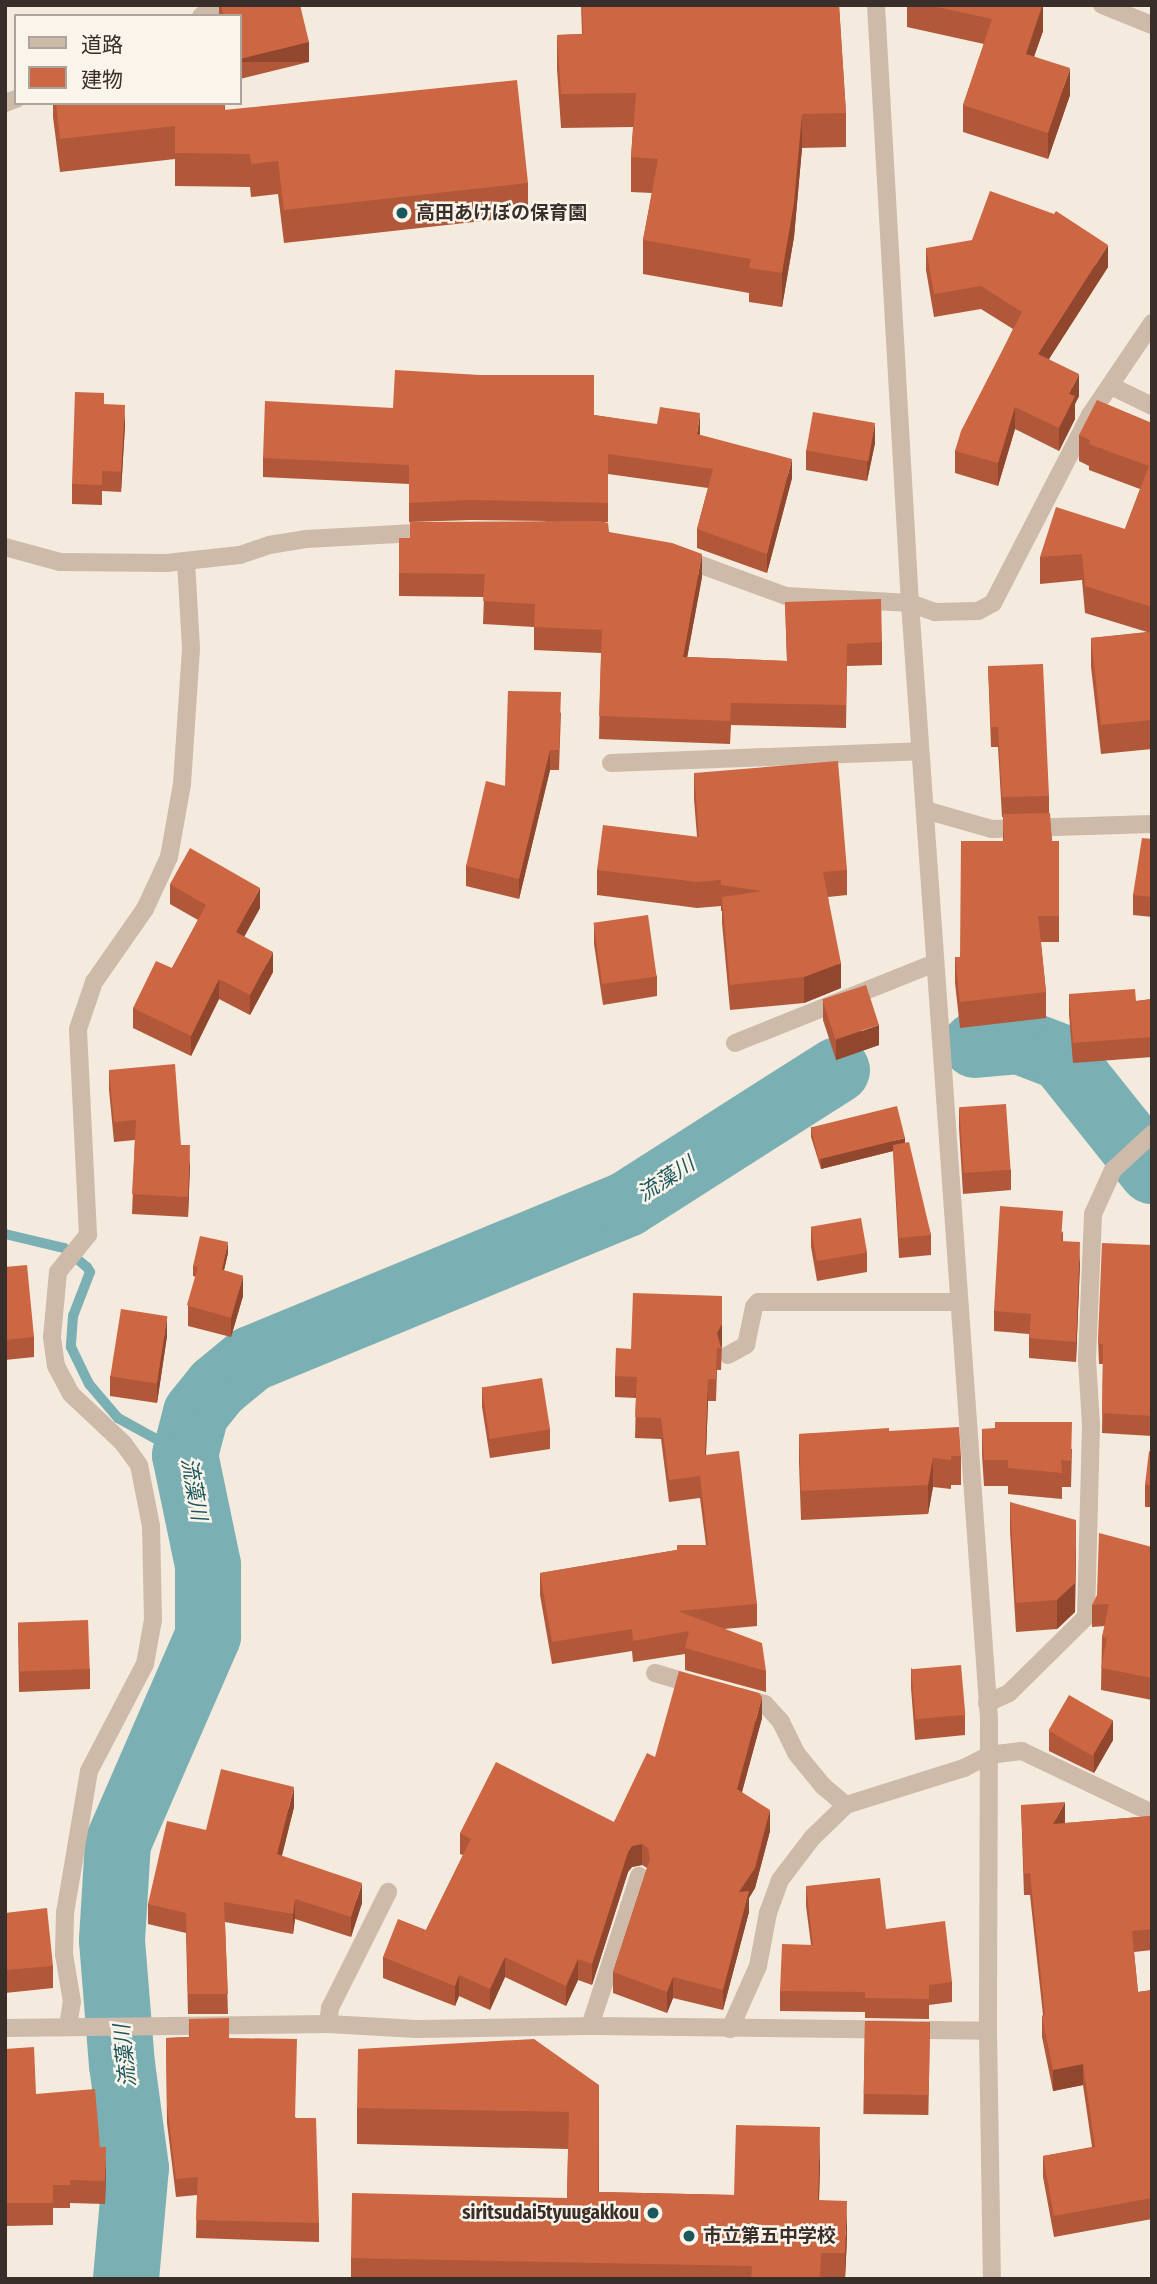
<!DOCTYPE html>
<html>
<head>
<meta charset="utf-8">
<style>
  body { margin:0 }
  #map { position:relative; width:1157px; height:2284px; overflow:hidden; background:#f4eadd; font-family:"Fira Sans Condensed","Noto Sans JP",sans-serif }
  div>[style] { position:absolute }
  .stream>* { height:10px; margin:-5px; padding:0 5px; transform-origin:5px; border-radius:5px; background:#7aafb3 }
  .river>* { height:66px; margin:-33px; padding:0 33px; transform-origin:33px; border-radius:33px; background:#7aafb3 }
  .minor>* { height:18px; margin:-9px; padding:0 9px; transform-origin:9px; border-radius:9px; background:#cdbaa8 }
  .tertiary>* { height:18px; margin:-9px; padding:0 9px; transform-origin:9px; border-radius:9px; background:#cdbaa8 }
  .wall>* { inset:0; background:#b05839; transform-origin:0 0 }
  .shaded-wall>* { inset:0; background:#90472e; transform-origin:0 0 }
  .building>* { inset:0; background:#cd6642; transform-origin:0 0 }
  .dots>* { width:19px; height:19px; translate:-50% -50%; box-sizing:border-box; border:4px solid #fbf4ea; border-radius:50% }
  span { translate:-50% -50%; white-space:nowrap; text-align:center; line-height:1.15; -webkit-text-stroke:5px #fbf4ea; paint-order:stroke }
  .poi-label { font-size:19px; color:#392e29; font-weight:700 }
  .left { translate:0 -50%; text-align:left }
  .right { translate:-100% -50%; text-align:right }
  .water-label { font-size:21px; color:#1b585e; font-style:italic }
  .frame { position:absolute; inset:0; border:7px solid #392e29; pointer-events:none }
  .legend { position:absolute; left:14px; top:14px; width:228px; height:91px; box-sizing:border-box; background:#fbf4ea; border:2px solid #ada59d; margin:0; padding:9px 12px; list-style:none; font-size:21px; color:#392e29 }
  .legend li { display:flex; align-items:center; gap:14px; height:35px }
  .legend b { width:35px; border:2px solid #ada59d }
</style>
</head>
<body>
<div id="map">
  <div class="stream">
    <i style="left:5px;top:1234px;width:61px;rotate:13.3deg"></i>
    <i style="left:64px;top:1248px;width:30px;rotate:40deg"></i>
    <i style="left:87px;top:1267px;width:6px;rotate:59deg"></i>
    <i style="left:90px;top:1272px;width:47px;rotate:111.1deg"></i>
    <i style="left:73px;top:1316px;width:31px;rotate:94deg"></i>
    <i style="left:71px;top:1347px;width:41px;rotate:64.1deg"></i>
    <i style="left:89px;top:1384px;width:45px;rotate:49.5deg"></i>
    <i style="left:118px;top:1418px;width:77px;rotate:28.9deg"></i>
  </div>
  <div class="river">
    <i style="left:975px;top:1045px;width:44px;rotate:-5.2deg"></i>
    <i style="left:1019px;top:1041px;width:45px;rotate:20.9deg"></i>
    <i style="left:1061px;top:1057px;width:146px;rotate:51.4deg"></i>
    <i style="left:126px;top:2279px;width:111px;rotate:-84.9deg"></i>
    <i style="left:136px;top:2168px;width:104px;rotate:-97.7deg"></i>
    <i style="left:122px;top:2065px;width:125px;rotate:-94.6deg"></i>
    <i style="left:112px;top:1940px;width:97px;rotate:-86.5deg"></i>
    <i style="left:118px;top:1843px;width:226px;rotate:-66.5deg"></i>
    <i style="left:208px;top:1636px;width:71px;rotate:-90deg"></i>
    <i style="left:208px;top:1565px;width:112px;rotate:-101.8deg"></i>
    <i style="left:185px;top:1455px;width:43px;rotate:-75.3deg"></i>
    <i style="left:196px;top:1413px;width:33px;rotate:-51deg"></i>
    <i style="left:217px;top:1387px;width:44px;rotate:-39.5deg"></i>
    <i style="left:251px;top:1359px;width:407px;rotate:-22.4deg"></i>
    <i style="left:627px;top:1204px;width:249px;rotate:-32.5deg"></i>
  </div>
  <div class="minor">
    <i style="left:1102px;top:5px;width:54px;rotate:21.8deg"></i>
    <i style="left:201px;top:16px;width:19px;rotate:-35deg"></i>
    <i style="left:5px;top:103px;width:12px;rotate:-20deg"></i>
    <i style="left:1111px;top:386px;width:46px;rotate:26deg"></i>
    <i style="left:5px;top:547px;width:57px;rotate:15.3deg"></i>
    <i style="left:60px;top:562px;width:106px;rotate:0.5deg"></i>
    <i style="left:166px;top:563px;width:74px;rotate:-6.2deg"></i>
    <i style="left:240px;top:555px;width:31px;rotate:-19deg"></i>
    <i style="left:269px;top:545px;width:37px;rotate:-9deg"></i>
    <i style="left:306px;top:539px;width:128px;rotate:-3.1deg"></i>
    <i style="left:682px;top:558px;width:111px;rotate:20.1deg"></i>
    <i style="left:786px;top:596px;width:124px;rotate:3.2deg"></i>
    <i style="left:910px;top:603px;width:27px;rotate:20deg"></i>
    <i style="left:935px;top:612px;width:43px;rotate:-1.3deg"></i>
    <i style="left:978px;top:611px;width:17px;rotate:-28deg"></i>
    <i style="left:993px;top:603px;width:212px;rotate:-62.7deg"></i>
    <i style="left:1090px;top:415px;width:111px;rotate:-56deg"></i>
    <i style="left:611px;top:763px;width:309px;rotate:-2.2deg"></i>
    <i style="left:925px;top:810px;width:70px;rotate:15.8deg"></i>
    <i style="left:992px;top:829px;width:160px;rotate:-1.8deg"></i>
    <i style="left:735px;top:1043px;width:215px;rotate:-21.8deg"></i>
    <i style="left:728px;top:1355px;width:21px;rotate:-29deg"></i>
    <i style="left:746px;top:1345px;width:39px;rotate:-78deg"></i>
    <i style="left:754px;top:1307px;width:6px;rotate:-51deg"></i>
    <i style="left:758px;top:1302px;width:201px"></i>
    <i style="left:655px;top:1673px;width:46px;rotate:16.5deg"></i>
    <i style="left:740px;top:1697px;width:26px;rotate:16deg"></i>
    <i style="left:765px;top:1704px;width:24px;rotate:48deg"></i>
    <i style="left:781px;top:1722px;width:34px;rotate:64deg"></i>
    <i style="left:796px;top:1753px;width:43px;rotate:50.7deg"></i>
    <i style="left:823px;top:1786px;width:30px;rotate:40deg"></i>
    <i style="left:987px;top:1703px;width:24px;rotate:-24deg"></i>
    <i style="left:1009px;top:1693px;width:108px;rotate:-44.6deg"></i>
    <i style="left:1086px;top:1617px;width:192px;rotate:-88.5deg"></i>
    <i style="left:1091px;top:1425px;width:66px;rotate:-93.5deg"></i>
    <i style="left:1087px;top:1359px;width:145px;rotate:-87.6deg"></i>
    <i style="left:1093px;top:1214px;width:48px;rotate:-65.6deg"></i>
    <i style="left:1113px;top:1170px;width:53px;rotate:-42.7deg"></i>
    <i style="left:328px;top:2024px;width:16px;rotate:-83deg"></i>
    <i style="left:330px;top:2008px;width:130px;rotate:-63.4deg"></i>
    <i style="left:68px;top:2026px;width:24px;rotate:-81deg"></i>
    <i style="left:72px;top:2002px;width:49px;rotate:-99.5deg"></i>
    <i style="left:64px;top:1954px;width:41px;rotate:-88.6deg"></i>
    <i style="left:65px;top:1913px;width:144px;rotate:-80.4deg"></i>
    <i style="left:89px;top:1771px;width:121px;rotate:-62.4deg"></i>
    <i style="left:145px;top:1664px;width:45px;rotate:-79.7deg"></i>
    <i style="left:153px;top:1620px;width:94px;rotate:-91.2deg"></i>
    <i style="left:151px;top:1526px;width:62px;rotate:-101.1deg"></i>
    <i style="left:139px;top:1465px;width:27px;rotate:-126deg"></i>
    <i style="left:123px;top:1443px;width:71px;rotate:-136.7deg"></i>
    <i style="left:71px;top:1394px;width:32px;rotate:-118deg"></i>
    <i style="left:56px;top:1366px;width:29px;rotate:-98deg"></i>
    <i style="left:52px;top:1337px;width:65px;rotate:-84.7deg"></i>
    <i style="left:58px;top:1272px;width:48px;rotate:-51deg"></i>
    <i style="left:88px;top:1235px;width:206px;rotate:-92.8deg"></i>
    <i style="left:78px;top:1029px;width:50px;rotate:-71.2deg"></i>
    <i style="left:94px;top:982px;width:89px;rotate:-55.1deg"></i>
    <i style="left:145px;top:909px;width:57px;rotate:-65.2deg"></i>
    <i style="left:169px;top:857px;width:74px;rotate:-79.9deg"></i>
    <i style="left:182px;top:784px;width:136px;rotate:-86.2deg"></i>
    <i style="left:191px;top:648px;width:87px;rotate:-93.3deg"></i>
    <i style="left:590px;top:2026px;width:158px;rotate:-71.9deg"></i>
    <i style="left:5px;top:2028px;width:323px;rotate:-0.7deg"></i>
    <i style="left:328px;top:2024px;width:89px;rotate:3.2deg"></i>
    <i style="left:417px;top:2029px;width:179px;rotate:-1deg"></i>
    <i style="left:596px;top:2026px;width:392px;rotate:0.7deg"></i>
    <i style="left:730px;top:2029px;width:69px;rotate:-66deg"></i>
    <i style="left:758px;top:1966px;width:54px;rotate:-79.3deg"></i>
    <i style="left:768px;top:1913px;width:35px;rotate:-70deg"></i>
    <i style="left:780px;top:1880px;width:53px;rotate:-52.7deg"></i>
    <i style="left:812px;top:1838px;width:47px;rotate:-44.1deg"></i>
    <i style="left:846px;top:1805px;width:124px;rotate:-17.4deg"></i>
    <i style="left:964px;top:1768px;width:28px;rotate:-27deg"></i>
    <i style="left:989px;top:1755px;width:33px;rotate:-7deg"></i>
    <i style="left:1022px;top:1751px;width:144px;rotate:25.5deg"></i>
  </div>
  <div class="tertiary">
    <i style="left:876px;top:5px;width:599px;rotate:86.75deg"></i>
    <i style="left:910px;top:603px;width:1119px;rotate:85.95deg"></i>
    <i style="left:989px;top:1719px;width:312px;rotate:90.2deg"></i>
    <i style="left:988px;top:2031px;width:248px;rotate:89.1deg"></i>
  </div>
  <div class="wall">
    <i style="clip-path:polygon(219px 5px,303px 5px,300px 7px,309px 62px,240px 79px,240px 16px,219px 16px)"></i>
    <i style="clip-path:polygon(581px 5px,839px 5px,846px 113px,846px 147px,802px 148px,794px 237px,782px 307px,749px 302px,749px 293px,643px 274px,643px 240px,652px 193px,631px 192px,631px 157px,633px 127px,561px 128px,557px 69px,557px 35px,582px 34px)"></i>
    <i style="clip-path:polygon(907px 5px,1043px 5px,1043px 31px,1034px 56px,1070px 95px,1048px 159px,963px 132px,963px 105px,984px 44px,907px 27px)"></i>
    <i style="clip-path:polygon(53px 103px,225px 103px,225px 110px,528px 183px,528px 216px,284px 243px,278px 194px,251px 197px,250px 187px,175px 186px,175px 159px,60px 172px,53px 117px)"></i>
    <i style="clip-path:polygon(926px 248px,1108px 267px,1049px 359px,1079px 396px,1075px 404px,1075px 419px,1059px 451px,1015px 429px,998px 486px,955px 473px,955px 451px,1013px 329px,981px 309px,934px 317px,926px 270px)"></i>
    <i style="clip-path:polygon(104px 404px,125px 425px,121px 492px,102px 491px,102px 505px,72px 504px,72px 484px)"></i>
    <i style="clip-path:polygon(393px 408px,594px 415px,700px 432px,700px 435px,792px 478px,767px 573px,697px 548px,697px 529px,708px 488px,608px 474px,608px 522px,605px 522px,609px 532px,702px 577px,687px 657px,787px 661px,785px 602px,882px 642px,882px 665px,847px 666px,846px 728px,731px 725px,730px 744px,599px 739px,601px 653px,534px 650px,534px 627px,483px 624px,484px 597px,399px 596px,399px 538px,410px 538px,549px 521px,471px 520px,409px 522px,409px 484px,263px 477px,263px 458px)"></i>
    <i style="clip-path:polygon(1152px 423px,1152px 749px,1101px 754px,1091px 667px,1091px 638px,1147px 632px,1085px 613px,1082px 580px,1040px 584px,1040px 557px,1125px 529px,1140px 489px,1089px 470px,1089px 466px,1079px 461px,1079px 435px)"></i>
    <i style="clip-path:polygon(875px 443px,867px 481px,806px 470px,806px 450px)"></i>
    <i style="clip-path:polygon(988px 666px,1049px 796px,1049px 813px,1052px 841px,1059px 841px,1059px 942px,1041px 942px,1046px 992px,1046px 1018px,960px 1028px,955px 983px,955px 957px,960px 957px,1003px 841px,1003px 817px,1002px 817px,998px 747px,991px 747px)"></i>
    <i style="clip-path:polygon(561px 712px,559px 770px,550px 770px,519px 899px,466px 886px,466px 866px,505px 786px)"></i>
    <i style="clip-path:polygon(694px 773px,847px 870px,847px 895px,828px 897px,841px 988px,804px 1003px,730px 1010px,722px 923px,722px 911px,721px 911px,721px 906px,697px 908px,597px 895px,597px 870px,697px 837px,694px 799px)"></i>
    <i style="clip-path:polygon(1152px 839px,1152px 917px,1133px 915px,1133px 895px)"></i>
    <i style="clip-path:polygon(170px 884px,260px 908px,244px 936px,273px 972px,250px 1015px,219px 999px,191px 1056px,133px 1028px,133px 1008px,172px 968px,198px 920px,170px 904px)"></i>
    <i style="clip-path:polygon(594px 924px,657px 976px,657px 996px,603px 1005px,594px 944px)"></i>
    <i style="clip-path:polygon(1069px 994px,1136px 1001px,1152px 999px,1152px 1057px,1073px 1063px,1069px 1014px)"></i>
    <i style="clip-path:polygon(823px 1000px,879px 1045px,836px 1060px,823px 1020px)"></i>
    <i style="clip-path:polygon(109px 1070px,181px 1145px,190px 1165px,188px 1217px,132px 1214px,135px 1140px,114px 1142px,109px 1090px)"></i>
    <i style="clip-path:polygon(959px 1108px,1011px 1170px,1011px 1190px,963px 1194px,959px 1128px)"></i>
    <i style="clip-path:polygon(811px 1127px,905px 1143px,931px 1235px,931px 1255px,899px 1258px,893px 1151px,821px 1169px,811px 1137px)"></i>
    <i style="clip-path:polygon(811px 1227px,867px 1252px,867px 1272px,817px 1281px,811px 1247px)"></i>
    <i style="clip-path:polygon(1063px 1231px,1063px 1241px,1080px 1262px,1076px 1362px,1029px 1358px,1029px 1334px,994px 1331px,994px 1311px)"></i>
    <i style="clip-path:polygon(1152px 1245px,1152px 1436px,1102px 1433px,1103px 1364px,1099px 1364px,1098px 1339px)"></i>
    <i style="clip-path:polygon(228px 1253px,224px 1270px,243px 1296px,231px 1337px,188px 1326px,188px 1306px,196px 1277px,193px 1276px,193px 1266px)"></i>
    <i style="clip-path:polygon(5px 1267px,34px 1337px,34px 1357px,5px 1360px)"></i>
    <i style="clip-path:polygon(167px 1336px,157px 1403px,110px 1396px,110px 1376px)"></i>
    <i style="clip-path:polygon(722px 1346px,721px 1370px,717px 1370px,716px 1401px,708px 1401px,706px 1455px,757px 1604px,757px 1626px,724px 1629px,766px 1671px,766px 1692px,685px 1670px,685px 1654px,633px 1662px,632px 1651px,552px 1664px,540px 1595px,540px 1573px,706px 1545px,700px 1498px,669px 1502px,661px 1439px,635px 1438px,636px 1398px,615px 1397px,615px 1376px,631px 1349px)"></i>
    <i style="clip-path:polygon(482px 1387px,550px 1429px,550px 1449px,490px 1458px,482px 1407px)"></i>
    <i style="clip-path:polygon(982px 1429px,1072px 1449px,1071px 1487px,1062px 1487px,1062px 1499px,1008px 1494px,1008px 1486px,984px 1486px,982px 1455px)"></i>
    <i style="clip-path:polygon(889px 1431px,961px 1456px,961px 1485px,951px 1485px,951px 1489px,933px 1487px,928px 1514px,801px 1520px,799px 1463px,799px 1434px)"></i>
    <i style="clip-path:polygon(1152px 1452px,1152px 1507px,1145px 1507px,1145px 1485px)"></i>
    <i style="clip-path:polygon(1010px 1502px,1076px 1549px,1075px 1612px,1057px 1629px,1016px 1632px,1010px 1531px)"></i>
    <i style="clip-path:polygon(1152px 1547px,1152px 1700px,1101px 1690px,1102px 1637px,1105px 1626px,1092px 1627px,1092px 1605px)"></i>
    <i style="clip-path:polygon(18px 1623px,90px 1669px,90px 1689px,19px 1692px)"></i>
    <i style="clip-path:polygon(911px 1668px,965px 1715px,965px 1735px,915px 1740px,911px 1688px)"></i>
    <i style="clip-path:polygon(762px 1718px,742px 1792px,770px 1831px,755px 1888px,749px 1898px,749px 1912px,723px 2010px,673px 1998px,667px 2013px,613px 1993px,613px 1972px,647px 1868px,642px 1865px,632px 1867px,628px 1872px,592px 1985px,578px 1980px,566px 2006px,505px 1977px,490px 2010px,459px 1996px,455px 2006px,383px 1978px,383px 1957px,426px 1930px,463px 1855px,460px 1854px,460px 1833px,614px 1822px,655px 1757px)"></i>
    <i style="clip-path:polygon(1049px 1731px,1113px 1740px,1094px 1773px,1049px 1751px)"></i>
    <i style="clip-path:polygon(1021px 1805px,1065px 1823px,1152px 1816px,1152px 1950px,1134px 1952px,1138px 1992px,1152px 1990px,1152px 2219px,1054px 2237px,1043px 2177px,1043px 2156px,1092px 2147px,1083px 2085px,1053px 2091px,1042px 2037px,1042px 2016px,1043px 2015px,1030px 1895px,1024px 1895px)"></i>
    <i style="clip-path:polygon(294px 1807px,282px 1856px,362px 1903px,351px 1937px,295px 1919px,293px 1934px,225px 1922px,228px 2014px,188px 2014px,186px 1933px,148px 1924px,148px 1904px,206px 1830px)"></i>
    <i style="clip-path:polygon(806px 1886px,886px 1929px,952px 1982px,952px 2002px,929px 2005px,929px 2019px,865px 2018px,865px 2012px,780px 2011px,780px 1991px,811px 1945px,806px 1906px)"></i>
    <i style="clip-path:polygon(5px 1913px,53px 1966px,53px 1988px,5px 1993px)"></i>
    <i style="clip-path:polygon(189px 2019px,229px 2038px,296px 2118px,319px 2223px,319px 2242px,196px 2238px,197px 2195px,176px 2197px,167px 2123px,166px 2038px,189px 2037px)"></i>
    <i style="left:865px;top:2021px;width:65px;height:93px;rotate:1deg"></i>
    <i style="clip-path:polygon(5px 2049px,36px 2094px,100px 2147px,106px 2170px,105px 2204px,70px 2203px,70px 2208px,53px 2208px,53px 2225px,5px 2226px)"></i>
    <i style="clip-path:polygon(599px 2085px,599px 2192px,734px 2195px,820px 2164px,819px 2200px,847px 2237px,845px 2279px,351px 2279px,351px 2258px,567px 2198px,568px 2149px,357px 2144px,357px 2108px)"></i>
  </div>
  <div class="shaded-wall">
    <i style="clip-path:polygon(1043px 5px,1043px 31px,1026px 80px,1026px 54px)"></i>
    <i style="left:309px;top:42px;width:20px;height:71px;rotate:90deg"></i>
    <i style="clip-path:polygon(1070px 68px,1070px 95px,1048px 159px,1048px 133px)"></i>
    <i style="clip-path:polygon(802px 114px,802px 148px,794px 237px,782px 307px,782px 273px)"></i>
    <i style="clip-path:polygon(1108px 245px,1108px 267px,1038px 376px,1038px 354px)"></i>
    <i style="clip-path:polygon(1079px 374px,1079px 396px,1075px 404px,1075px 419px,1059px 451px,1059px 428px,1069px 394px)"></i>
    <i style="clip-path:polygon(125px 405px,125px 425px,121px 492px,121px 472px)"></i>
    <i style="clip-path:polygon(1015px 407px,1015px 429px,998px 486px,998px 463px)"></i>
    <i style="clip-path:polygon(700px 413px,700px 432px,697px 454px,697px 434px)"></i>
    <i style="clip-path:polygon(875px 423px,875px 443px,867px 481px,867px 461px)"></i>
    <i style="clip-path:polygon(792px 459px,792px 478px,767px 573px,767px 554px)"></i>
    <i style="clip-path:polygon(702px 554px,702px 577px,683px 680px,683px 657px)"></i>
    <i style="clip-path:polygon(550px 750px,550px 770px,519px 899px,519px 879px)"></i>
    <i style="clip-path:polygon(260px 888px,260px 908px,236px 952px,236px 932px)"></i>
    <i style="clip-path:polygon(273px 952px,273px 972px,250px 1015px,250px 995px)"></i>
    <i style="clip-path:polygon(841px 963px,841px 988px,804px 1003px,804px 977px)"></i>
    <i style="clip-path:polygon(219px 979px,219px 999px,191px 1056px,191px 1036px)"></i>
    <i style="clip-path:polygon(879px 1025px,879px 1045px,836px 1060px,836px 1040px)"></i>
    <i style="clip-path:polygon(905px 1138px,905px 1148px,821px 1169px,821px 1158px)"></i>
    <i style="clip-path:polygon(190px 1145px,190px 1165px,188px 1217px,188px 1197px)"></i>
    <i style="clip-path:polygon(228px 1242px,228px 1253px,221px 1283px,221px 1272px)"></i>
    <i style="clip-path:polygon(1080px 1242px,1080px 1262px,1076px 1362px,1076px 1342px)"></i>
    <i style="clip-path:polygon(243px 1276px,243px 1296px,231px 1337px,231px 1317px)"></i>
    <i style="clip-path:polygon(722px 1296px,722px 1346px,720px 1348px,717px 1348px,716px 1401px,717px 1333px)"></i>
    <i style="clip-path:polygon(167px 1316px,167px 1336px,157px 1403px,157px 1383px)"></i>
    <i style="clip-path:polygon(708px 1379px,708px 1401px,705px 1477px,705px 1455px)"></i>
    <i style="clip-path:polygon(933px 1458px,933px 1487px,928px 1514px,928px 1485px)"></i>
    <i style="clip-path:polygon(1076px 1520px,1075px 1612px,1057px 1629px,1057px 1600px)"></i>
    <i style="clip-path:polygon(762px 1697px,762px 1718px,737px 1810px,737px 1789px)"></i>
    <i style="clip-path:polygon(1113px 1720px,1113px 1740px,1094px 1773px,1094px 1753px)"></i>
    <i style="clip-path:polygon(294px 1787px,294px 1807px,277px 1874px,277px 1854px)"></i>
    <i style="clip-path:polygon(1065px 1802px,1065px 1824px,1053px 1824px)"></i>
    <i style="clip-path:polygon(770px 1810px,770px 1831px,755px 1888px,749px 1898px,749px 1912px,723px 2010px,723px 1990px,739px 1892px)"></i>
    <i style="clip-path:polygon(642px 1844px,642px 1865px,632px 1867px,628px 1872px,592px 1985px,592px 1964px,628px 1852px,632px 1846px)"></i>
    <i style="clip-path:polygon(362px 1883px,362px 1903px,351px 1937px,351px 1917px)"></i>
    <i style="clip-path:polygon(295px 1899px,295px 1919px,293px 1934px,293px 1914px)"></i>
    <i style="clip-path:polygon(505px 1957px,505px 1977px,490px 2010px,490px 1989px)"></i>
    <i style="clip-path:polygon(578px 1959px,578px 1980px,566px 2006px,566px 1986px)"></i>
    <i style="clip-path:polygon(459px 1975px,459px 1996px,455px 2006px,455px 1986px)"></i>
    <i style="clip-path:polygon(673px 1977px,673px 1998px,667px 2013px,667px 1992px)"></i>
    <i style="clip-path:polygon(1083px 2064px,1083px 2085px,1053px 2091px,1053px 2070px)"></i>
    <i style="clip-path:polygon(820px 2127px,820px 2164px,818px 2237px,818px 2200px)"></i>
    <i style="clip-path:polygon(106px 2147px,106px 2170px,105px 2204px,105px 2181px)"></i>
    <i style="clip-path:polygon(847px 2201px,847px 2237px,845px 2279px,845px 2253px)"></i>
  </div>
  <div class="building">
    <i style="clip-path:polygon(221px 5px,300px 5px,309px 42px,240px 59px,240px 16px,224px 16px)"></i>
    <i style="clip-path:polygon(582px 5px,839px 5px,846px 113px,802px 114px,794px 203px,782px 273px,749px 268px,751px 259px,643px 240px,658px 159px,631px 157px,636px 93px,561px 94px,557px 35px,583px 34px)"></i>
    <i style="clip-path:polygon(928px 5px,1042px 5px,1026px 54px,1070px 68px,1048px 133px,963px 105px,992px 19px)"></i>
    <i style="clip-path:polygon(517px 80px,528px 183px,284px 210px,278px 161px,251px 164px,250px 154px,175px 153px,175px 126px,60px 139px,56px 103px,225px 103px,224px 110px)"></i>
    <i style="clip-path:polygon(990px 191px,1054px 214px,1056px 211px,1108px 245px,1038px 354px,1079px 374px,1069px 394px,1075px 396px,1059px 428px,1015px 407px,998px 463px,955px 451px,961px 431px,1022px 312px,981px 286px,934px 294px,926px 248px,972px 240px)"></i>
    <i style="clip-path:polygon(395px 370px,480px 375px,594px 375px,594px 415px,657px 424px,660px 407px,700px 413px,697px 434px,792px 459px,767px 554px,697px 529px,713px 469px,608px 454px,608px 503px,471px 500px,409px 503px,409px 465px,263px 458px,265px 401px,393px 408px)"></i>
    <i style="clip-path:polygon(75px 392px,104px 393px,104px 404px,125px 405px,121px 472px,102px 471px,102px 485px,72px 484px)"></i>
    <i style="clip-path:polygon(1097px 400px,1152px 423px,1152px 607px,1085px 586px,1082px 554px,1040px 557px,1056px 507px,1125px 529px,1149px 466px,1089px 444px,1090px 440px,1079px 435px)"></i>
    <i style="left:813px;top:412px;width:63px;height:39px;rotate:10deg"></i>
    <i style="clip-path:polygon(599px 521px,608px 523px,609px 532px,672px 543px,702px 554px,683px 657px,787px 661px,785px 602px,881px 599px,882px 642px,847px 644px,846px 705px,731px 703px,730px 721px,599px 716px,602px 630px,534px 627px,535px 604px,483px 601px,485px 574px,399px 573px,399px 538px,410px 538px,410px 522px)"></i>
    <i style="clip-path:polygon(1152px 632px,1152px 720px,1101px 725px,1091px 638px)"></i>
    <i style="clip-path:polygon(1043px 664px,1049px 796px,1002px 797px,998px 727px,991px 727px,988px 666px)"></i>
    <i style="clip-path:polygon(508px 691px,561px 692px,559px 750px,550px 750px,519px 879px,466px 866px,486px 781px,505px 786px)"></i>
    <i style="clip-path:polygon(838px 761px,847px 870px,823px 872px,841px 963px,804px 977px,730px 985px,722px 897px,762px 891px,721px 885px,721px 880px,697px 882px,597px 870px,603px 825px,699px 837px,694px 773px)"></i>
    <i style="clip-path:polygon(1050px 813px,1052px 841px,1059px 841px,1059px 916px,1038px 916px,1046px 992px,960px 1002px,955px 957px,960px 957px,961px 841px,1004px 841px,1003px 814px)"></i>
    <i style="clip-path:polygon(1142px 838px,1152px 839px,1152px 897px,1133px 895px)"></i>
    <i style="clip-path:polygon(190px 848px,260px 888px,236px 932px,273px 952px,250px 995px,219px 979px,191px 1036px,133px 1008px,156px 961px,172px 968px,206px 905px,170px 884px)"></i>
    <i style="left:648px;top:915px;width:62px;height:55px;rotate:82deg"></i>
    <i style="left:866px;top:985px;width:42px;height:46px;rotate:72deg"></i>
    <i style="clip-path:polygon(1135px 989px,1136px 1001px,1152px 999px,1152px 1037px,1073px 1043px,1069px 994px)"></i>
    <i style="clip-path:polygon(175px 1064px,181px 1145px,190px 1145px,188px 1197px,132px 1194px,136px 1120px,114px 1122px,109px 1070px)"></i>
    <i style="left:1006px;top:1104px;width:66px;height:47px;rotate:86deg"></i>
    <i style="left:897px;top:1106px;width:33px;height:89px;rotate:76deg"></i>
    <i style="clip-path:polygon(909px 1142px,931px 1235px,899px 1238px,893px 1145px)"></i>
    <i style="clip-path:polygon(1000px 1206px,1063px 1211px,1061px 1241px,1080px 1242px,1076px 1342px,1029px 1338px,1031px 1314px,994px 1311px)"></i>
    <i style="left:861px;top:1218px;width:35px;height:51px;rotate:80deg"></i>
    <i style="clip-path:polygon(200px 1236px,228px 1242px,222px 1270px,199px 1263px,198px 1267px,193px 1266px)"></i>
    <i style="clip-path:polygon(1102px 1243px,1152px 1245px,1152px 1416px,1102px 1413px,1103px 1344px,1099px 1344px,1098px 1339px)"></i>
    <i style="left:199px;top:1263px;width:46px;height:44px;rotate:16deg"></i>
    <i style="clip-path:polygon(27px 1265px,34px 1337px,5px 1340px,5px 1267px)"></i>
    <i style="clip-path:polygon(633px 1293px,722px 1296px,722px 1324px,717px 1333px,721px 1348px,717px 1348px,716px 1379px,708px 1379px,705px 1455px,739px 1451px,757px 1604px,678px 1611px,762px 1643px,766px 1671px,685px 1648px,689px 1631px,633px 1641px,632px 1629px,552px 1642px,540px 1573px,677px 1550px,677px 1545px,708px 1545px,700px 1476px,669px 1480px,661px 1418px,635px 1417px,637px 1377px,615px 1376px,616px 1348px,631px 1349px)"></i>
    <i style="left:121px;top:1309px;width:47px;height:68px;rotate:9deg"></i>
    <i style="left:542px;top:1378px;width:52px;height:61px;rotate:81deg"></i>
    <i style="clip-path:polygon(995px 1422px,1072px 1422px,1071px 1461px,1061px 1460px,1062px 1473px,1008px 1468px,1008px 1460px,984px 1460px,982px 1429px,995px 1428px)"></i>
    <i style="clip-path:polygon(959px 1427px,961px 1456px,951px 1456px,951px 1460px,933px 1458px,928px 1485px,801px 1491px,799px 1434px,889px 1428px,889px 1431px)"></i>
    <i style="clip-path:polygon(1149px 1451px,1152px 1452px,1152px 1485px,1145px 1485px)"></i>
    <i style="clip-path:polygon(1010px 1502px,1076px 1520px,1075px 1583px,1057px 1600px,1016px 1603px)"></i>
    <i style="clip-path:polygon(1099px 1533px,1152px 1547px,1152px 1678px,1101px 1668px,1107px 1638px,1102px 1637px,1109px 1604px,1092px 1605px,1097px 1595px)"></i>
    <i style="left:88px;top:1620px;width:49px;height:70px;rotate:88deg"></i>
    <i style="left:961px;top:1665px;width:50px;height:50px;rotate:85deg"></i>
    <i style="clip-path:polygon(679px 1671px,759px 1693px,762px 1697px,737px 1789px,770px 1810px,755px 1868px,739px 1892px,749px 1891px,723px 1990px,673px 1977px,667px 1992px,613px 1972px,650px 1859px,648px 1848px,642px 1844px,632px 1846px,628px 1852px,592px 1964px,578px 1959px,566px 1986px,505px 1957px,490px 1989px,459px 1975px,455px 1986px,383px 1957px,398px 1919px,426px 1930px,471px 1839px,460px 1833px,496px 1762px,614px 1822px,647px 1753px,655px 1757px)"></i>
    <i style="left:1069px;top:1695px;width:51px;height:41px;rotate:30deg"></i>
    <i style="clip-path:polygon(221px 1769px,294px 1787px,277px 1854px,362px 1883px,351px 1917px,295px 1899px,293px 1914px,224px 1902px,228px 1994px,188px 1994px,186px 1913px,148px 1904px,167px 1821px,206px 1830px)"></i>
    <i style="clip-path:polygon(1065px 1802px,1053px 1824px,1152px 1816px,1152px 1929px,1132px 1931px,1138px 1992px,1152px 1990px,1152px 2198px,1054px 2216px,1043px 2156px,1095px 2147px,1083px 2064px,1053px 2070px,1042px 2016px,1045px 2015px,1030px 1873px,1024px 1874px,1021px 1805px)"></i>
    <i style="clip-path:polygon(880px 1878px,886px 1929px,945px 1921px,952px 1982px,929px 1985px,929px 1999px,865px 1998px,865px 1992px,780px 1991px,782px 1944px,813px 1945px,806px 1886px)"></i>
    <i style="clip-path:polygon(47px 1908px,53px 1966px,5px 1970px,5px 1913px)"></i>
    <i style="clip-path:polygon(229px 2018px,229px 2038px,297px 2039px,295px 2118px,316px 2118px,319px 2223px,196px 2220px,198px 2177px,176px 2179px,167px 2105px,166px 2038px,190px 2037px,189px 2019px)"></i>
    <i style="left:865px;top:2021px;width:65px;height:73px;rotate:1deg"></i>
    <i style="clip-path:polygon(534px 2039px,599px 2085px,598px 2192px,734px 2195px,736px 2125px,820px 2127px,818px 2200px,847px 2201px,845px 2253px,821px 2253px,820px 2279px,751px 2279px,752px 2266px,351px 2258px,352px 2193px,567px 2198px,569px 2112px,357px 2108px,358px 2049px)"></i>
    <i style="clip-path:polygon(34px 2047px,36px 2094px,95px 2089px,100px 2147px,106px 2147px,105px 2181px,70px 2180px,70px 2185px,53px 2185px,53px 2203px,5px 2203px,5px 2049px)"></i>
  </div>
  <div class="dots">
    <i style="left:402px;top:213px;background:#1b585e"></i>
    <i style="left:653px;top:2213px;background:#1b585e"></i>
    <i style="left:689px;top:2236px;background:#1b585e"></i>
  </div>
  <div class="poi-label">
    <span class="left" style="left:416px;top:213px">高田あけぼの保育園</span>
    <span class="right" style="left:639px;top:2213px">siritsudai5tyuugakkou</span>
    <span class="left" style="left:703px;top:2236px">市立第五中学校</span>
  </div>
  <div class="water-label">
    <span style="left:666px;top:1179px;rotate:-33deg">流藻川</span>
    <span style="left:194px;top:1489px;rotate:80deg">流藻川</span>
    <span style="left:125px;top:2056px;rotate:-96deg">流藻川</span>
  </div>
  <div class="frame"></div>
  <ul class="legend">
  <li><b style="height:9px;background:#cdbaa8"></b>道路</li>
  <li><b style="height:19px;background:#cd6642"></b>建物</li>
  </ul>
</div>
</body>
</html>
